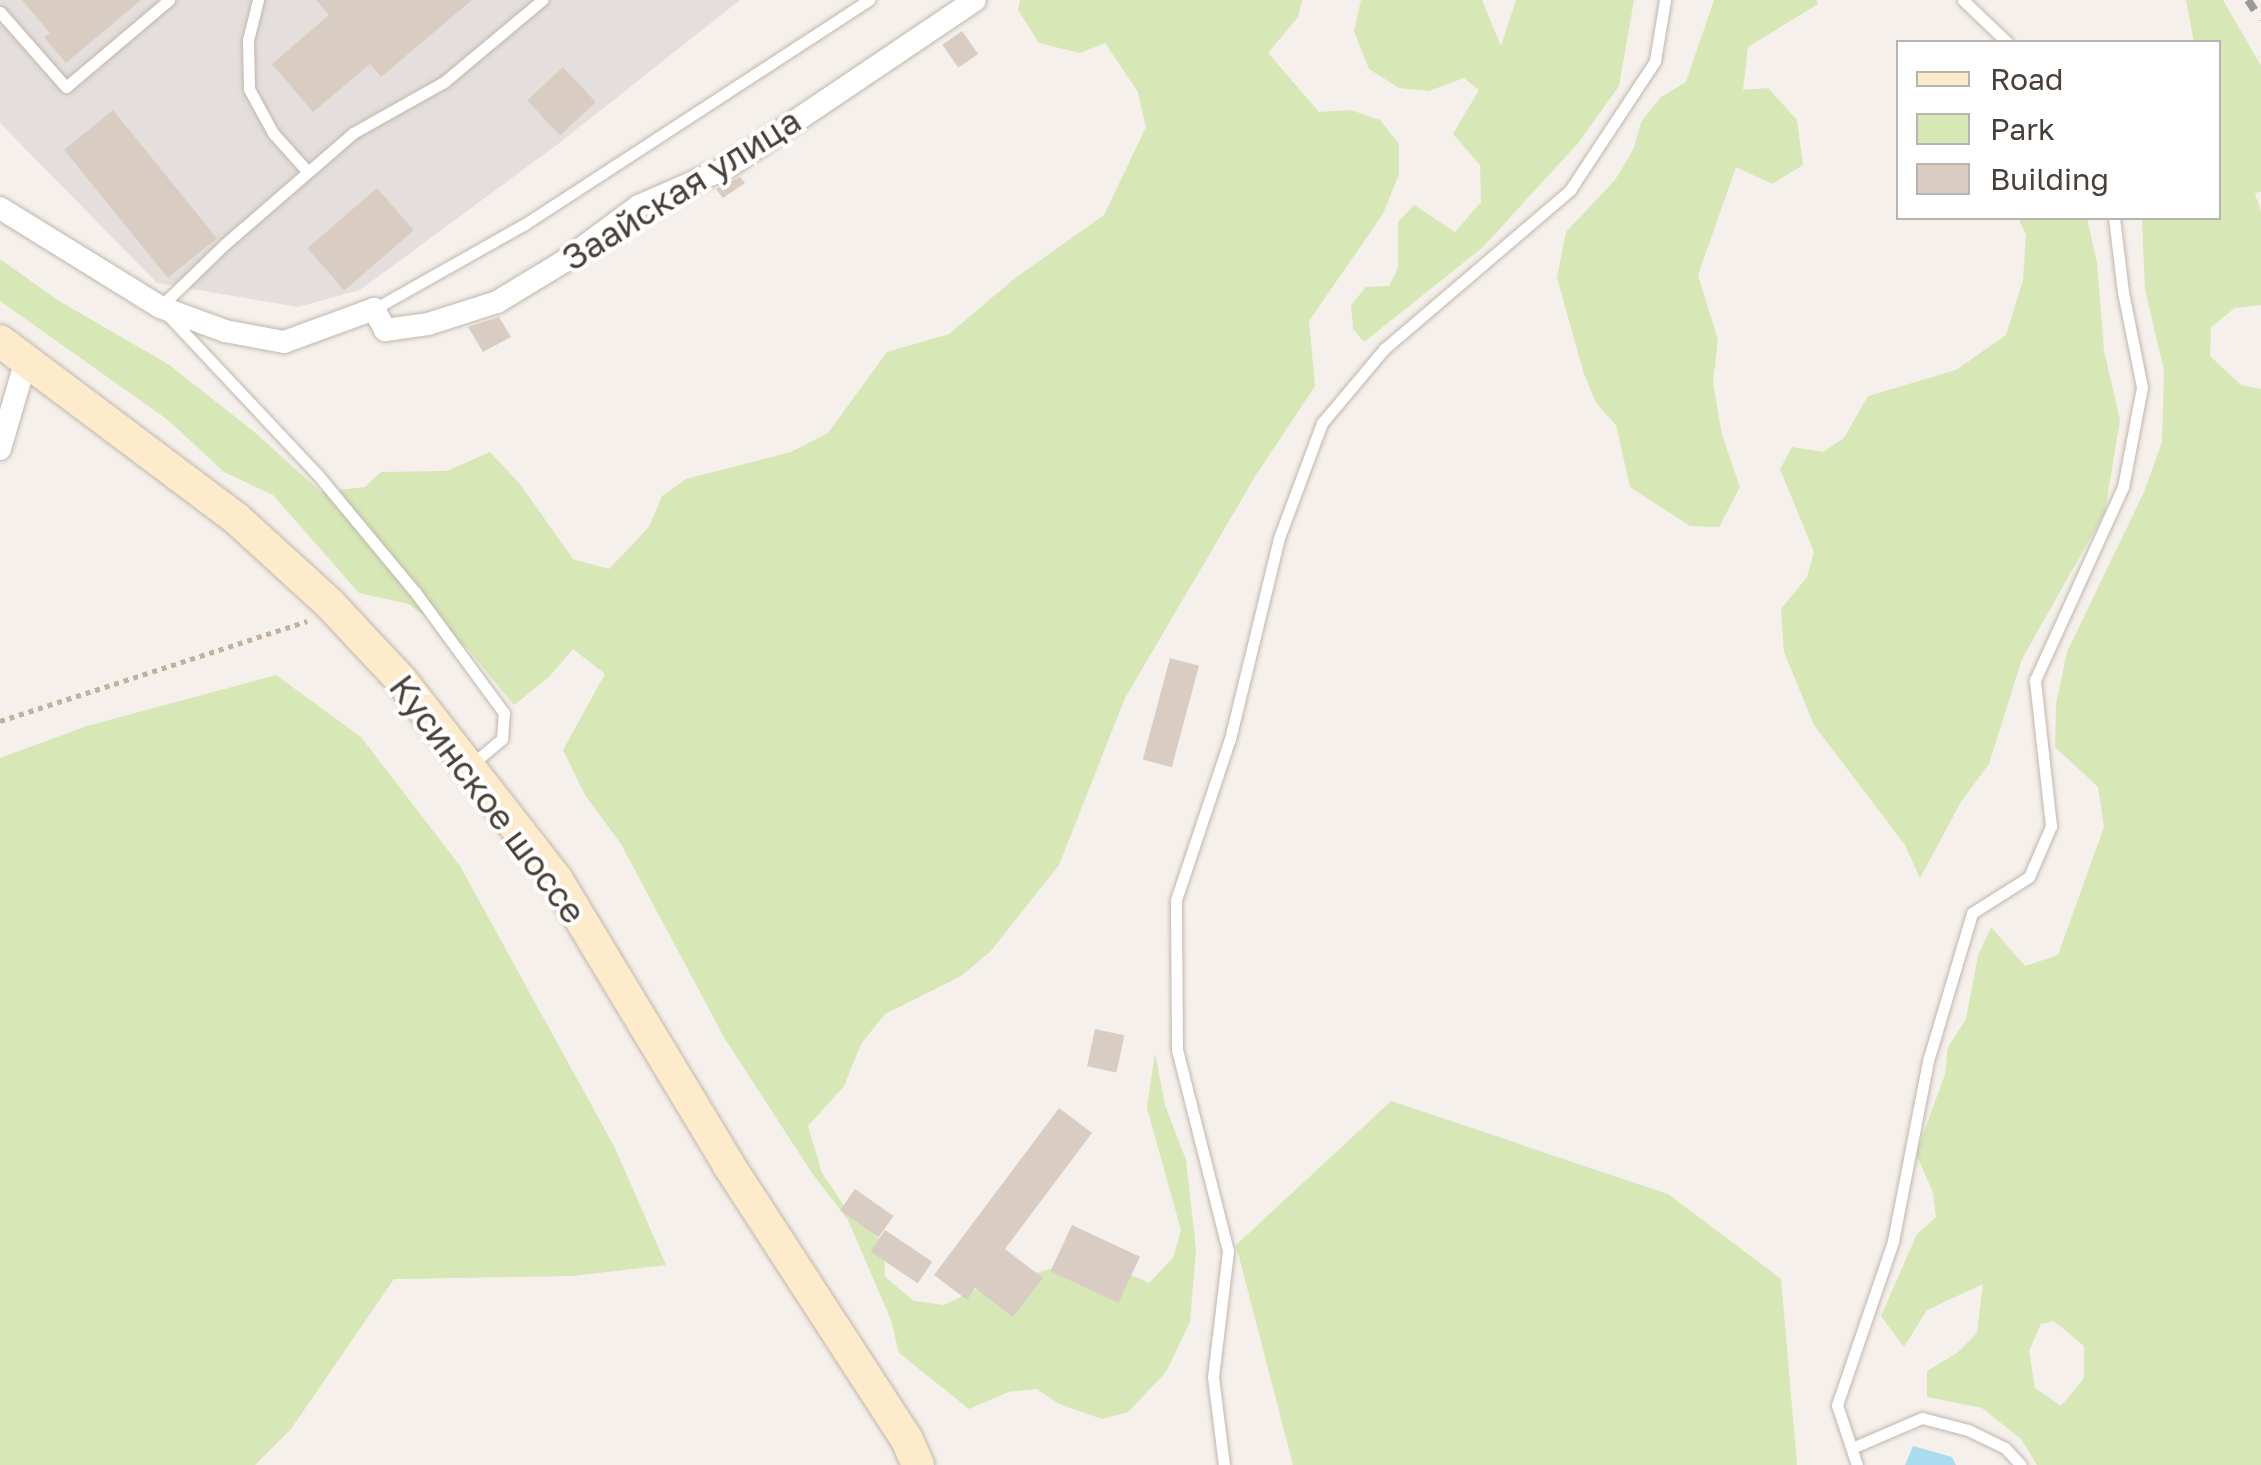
<!DOCTYPE html>
<html>
<head>
<meta charset="utf-8">
<style>
  body { margin:0 }
  #map { position:relative; width:2261px; height:1465px; overflow:hidden; background:#f5f0eb; font-family:"Golos Text",sans-serif }
  div>[style] { position:absolute }
  .industrial>* { inset:0; background:#e4dfdc }
  .green>* { inset:0; background:#d7e7b5 }
  .water>* { inset:0; background:#aadbee }
  .building>* { inset:0; background:#d9cdc3; transform-origin:0 0 }
  .path>* { height:5px; margin-top:-2.5px; transform-origin:0; background:repeating-linear-gradient(90deg,#c1b19f 0 5px,transparent 0 10px) }
  .roads { filter:drop-shadow(0 0 2px #c0b7ad) drop-shadow(0 0 2px #c0b7ad) }
  .lane>* { height:11px; margin:-5.5px; padding:0 5.5px; transform-origin:5.5px; border-radius:5.5px; background:#fff }
  .street>* { height:22px; margin:-11px; padding:0 11px; transform-origin:11px; border-radius:11px; background:#fff }
  .secondary>* { height:32px; margin:-16px; padding:0 16px; transform-origin:16px; border-radius:16px; background:#fdebcc }
  .rail>* { height:8px; margin-top:-4px; transform-origin:0; background:repeating-linear-gradient(90deg,#999 0 12px,transparent 0 24px) }
  span { translate:-50% -50%; white-space:nowrap; text-align:center; line-height:1.15; -webkit-text-stroke:8px #fff; paint-order:stroke }
  .street-label { font-size:35px; color:#494039 }
  .legend { position:absolute; left:1896px; top:40px; width:325px; height:180px; box-sizing:border-box; background:#fff; border:2px solid #b6b3b0; margin:0; padding:12px 18px; list-style:none; font-size:30px; color:#494039 }
  .legend li { display:flex; align-items:center; gap:20px; height:50px }
  .legend b { width:50px; border:2px solid #b6b3b0 }
</style>
</head>
<body>
<div id="map">
  <div class="industrial">
    <i style="clip-path:polygon(0 0,740px 0,558px 144px,360px 290px,298px 307px,157px 283px,0 123px)"></i>
  </div>
  <div class="green">
    <i style="clip-path:polygon(1020px 0,1302px 0,1298px 17px,1268px 53px,1319px 112px,1351px 110px,1380px 120px,1399px 144px,1399px 174px,1383px 214px,1309px 321px,1315px 386px,1256px 475px,1125px 698px,1059px 865px,990px 952px,961px 976px,885px 1014px,861px 1044px,844px 1086px,808px 1126px,822px 1173px,845px 1207px,884px 1244px,885px 1277px,914px 1301px,944px 1305px,973px 1291px,1053px 1268px,1120px 1270px,1149px 1283px,1173px 1258px,1181px 1230px,1147px 1108px,1155px 1053px,1165px 1105px,1186px 1160px,1196px 1249px,1190px 1322px,1166px 1372px,1128px 1412px,1102px 1419px,1059px 1404px,1037px 1389px,1008px 1392px,969px 1409px,899px 1353px,891px 1320px,848px 1220px,812px 1173px,725px 1039px,621px 844px,585px 795px,563px 750px,605px 674px,573px 649px,549px 677px,514px 705px,468px 649px,409px 604px,359px 593px,273px 495px,224px 472px,168px 420px,0 301px,0 259px,59px 301px,168px 364px,252px 430px,321px 492px,365px 487px,381px 472px,447px 471px,490px 452px,520px 484px,573px 559px,609px 569px,649px 527px,662px 496px,686px 479px,791px 452px,828px 433px,887px 352px,949px 334px,1014px 279px,1104px 215px,1146px 127px,1138px 92px,1105px 43px,1080px 53px,1039px 43px,1018px 10px)"></i>
    <i style="clip-path:polygon(1361px 0,1482px 0,1501px 46px,1516px 0,1634px 0,1619px 86px,1579px 142px,1482px 248px,1364px 342px,1353px 329px,1351px 305px,1366px 287px,1389px 286px,1398px 268px,1398px 222px,1414px 205px,1455px 232px,1481px 202px,1480px 165px,1453px 134px,1479px 90px,1464px 78px,1429px 91px,1399px 88px,1369px 69px,1354px 31px)"></i>
    <i style="clip-path:polygon(1714px 0,1816px 0,1818px 4px,1748px 47px,1743px 90px,1768px 88px,1797px 120px,1803px 165px,1772px 184px,1736px 167px,1698px 275px,1718px 340px,1713px 382px,1722px 435px,1740px 487px,1719px 527px,1690px 526px,1630px 487px,1616px 425px,1596px 403px,1584px 374px,1557px 278px,1566px 232px,1615px 180px,1634px 148px,1641px 122px,1661px 97px,1686px 82px)"></i>
    <i style="clip-path:polygon(evenodd,2186px 0,2223px 0,2261px 66px,2261px 192px,2255px 193px,2261px 212px,2261px 305px,2235px 308px,2211px 327px,2210px 356px,2241px 385px,2261px 389px,2261px 1465px,2037px 1465px,2021px 1439px,1982px 1408px,1927px 1397px,1927px 1371px,1957px 1353px,1977px 1333px,1983px 1284px,1927px 1310px,1904px 1347px,1881px 1316px,1917px 1234px,1936px 1217px,1933px 1192px,1916px 1154px,1945px 1074px,1948px 1047px,1966px 1019px,1978px 956px,1991px 927px,2025px 966px,2058px 955px,2104px 827px,2098px 787px,2055px 747px,2056px 704px,2067px 652px,2144px 492px,2162px 442px,2164px 371px,2145px 289px,2142px 218px,2218px 218px,2218px 42px,2194px 42px,2186px 0,2054px 1321px,2084px 1346px,2084px 1378px,2061px 1406px,2035px 1388px,2029px 1351px,2041px 1324px,2054px 1321px)"></i>
    <i style="clip-path:polygon(2018px 218px,2087px 218px,2097px 263px,2104px 351px,2120px 420px,2105px 512px,2022px 659px,1989px 764px,1962px 800px,1920px 878px,1905px 845px,1814px 725px,1784px 652px,1781px 609px,1807px 577px,1814px 552px,1780px 469px,1792px 447px,1823px 452px,1844px 438px,1868px 396px,1956px 370px,2006px 335px,2023px 280px,2026px 235px)"></i>
    <i style="clip-path:polygon(276px 675px,361px 737px,460px 866px,615px 1148px,666px 1265px,573px 1276px,394px 1279px,291px 1429px,255px 1465px,0 1465px,0 758px,87px 726px)"></i>
    <i style="clip-path:polygon(1391px 1101px,1668px 1194px,1781px 1279px,1797px 1465px,1293px 1465px,1236px 1245px)"></i>
  </div>
  <div class="water">
    <i style="clip-path:polygon(1913px 1446px,1952px 1457px,1956px 1465px,1905px 1465px)"></i>
  </div>
  <div class="building">
    <i style="clip-path:polygon(22px 0,141px 0,66px 63px,44px 37px,50px 33px)"></i>
    <i style="clip-path:polygon(316px 0,472px 0,381px 77px,370px 64px,313px 112px,272px 64px,329px 15px)"></i>
    <i style="left:962px;top:31px;width:28px;height:24px;rotate:55deg"></i>
    <i style="left:563px;top:67px;width:48px;height:49px;rotate:47deg"></i>
    <i style="left:113px;top:110px;width:165px;height:63px;rotate:51deg"></i>
    <i style="clip-path:polygon(740px 177px,745px 183px,723px 198px,716px 189px)"></i>
    <i style="left:377px;top:188px;width:56px;height:92px;rotate:49deg"></i>
    <i style="clip-path:polygon(499px 317px,511px 337px,483px 352px,468px 327px)"></i>
    <i style="left:1170px;top:658px;width:30px;height:105px;rotate:15deg"></i>
    <i style="left:1095px;top:1029px;width:30px;height:38px;rotate:12deg"></i>
    <i style="clip-path:polygon(1059px 1108px,1092px 1133px,1005px 1249px,1043px 1278px,1013px 1317px,975px 1288px,967px 1300px,934px 1275px)"></i>
    <i style="left:855px;top:1189px;width:47px;height:26px;rotate:35deg"></i>
    <i style="left:1072px;top:1225px;width:75px;height:51px;rotate:25deg"></i>
    <i style="left:885px;top:1230px;width:57px;height:26px;rotate:34deg"></i>
  </div>
  <div class="path">
    <i style="left:0;top:721px;width:323px;rotate:-18deg"></i>
  </div>
  <div class="roads">
    <div class="lane">
      <i style="left:258px;top:0;width:41px;rotate:104deg"></i>
      <i style="left:248px;top:40px;width:49px;rotate:88.8deg"></i>
      <i style="left:249px;top:89px;width:50px;rotate:61.4deg"></i>
      <i style="left:273px;top:133px;width:52px;rotate:48.1deg"></i>
      <i style="left:1963px;top:0;width:61px;rotate:43.7deg"></i>
      <i style="left:0;top:12px;width:100px;rotate:48.7deg"></i>
      <i style="left:66px;top:87px;width:135px;rotate:-40.2deg"></i>
      <i style="left:374px;top:309px;width:173px;rotate:-29.4deg"></i>
      <i style="left:525px;top:224px;width:411px;rotate:-33.1deg"></i>
      <i style="left:472px;top:764px;width:39px;rotate:-40deg"></i>
      <i style="left:502px;top:739px;width:26px;rotate:-86deg"></i>
      <i style="left:504px;top:713px;width:150px;rotate:-126.3deg"></i>
      <i style="left:415px;top:592px;width:153px;rotate:-129.7deg"></i>
      <i style="left:317px;top:474px;width:229px;rotate:-133.2deg"></i>
      <i style="left:160px;top:307px;width:91px;rotate:-44.1deg"></i>
      <i style="left:225px;top:244px;width:169px;rotate:-40.9deg"></i>
      <i style="left:353px;top:133px;width:104px;rotate:-29.3deg"></i>
      <i style="left:444px;top:82px;width:128px;rotate:-39.9deg"></i>
      <i style="left:1852px;top:1448px;width:76px;rotate:-23.2deg"></i>
      <i style="left:1922px;top:1418px;width:48px;rotate:14.6deg"></i>
      <i style="left:1968px;top:1430px;width:41px;rotate:25.9deg"></i>
      <i style="left:2005px;top:1448px;width:23px;rotate:47deg"></i>
      <i style="left:1224px;top:1465px;width:89px;rotate:-97.1deg"></i>
      <i style="left:1213px;top:1377px;width:127px;rotate:-83.2deg"></i>
      <i style="left:1228px;top:1251px;width:208px;rotate:-104.2deg"></i>
      <i style="left:1177px;top:1049px;width:149px;rotate:-90.4deg"></i>
      <i style="left:1176px;top:900px;width:170px;rotate:-71.5deg"></i>
      <i style="left:1230px;top:739px;width:207px;rotate:-76.3deg"></i>
      <i style="left:1279px;top:538px;width:123px;rotate:-69.5deg"></i>
      <i style="left:1322px;top:423px;width:97px;rotate:-50deg"></i>
      <i style="left:1384px;top:349px;width:245px;rotate:-40.5deg"></i>
      <i style="left:1570px;top:190px;width:154px;rotate:-56.6deg"></i>
      <i style="left:1655px;top:61px;width:62px;rotate:-80.7deg"></i>
      <i style="left:1857px;top:1465px;width:63px;rotate:-108.4deg"></i>
      <i style="left:1837px;top:1405px;width:173px;rotate:-71.1deg"></i>
      <i style="left:1893px;top:1241px;width:183px;rotate:-79deg"></i>
      <i style="left:1928px;top:1061px;width:154px;rotate:-73.4deg"></i>
      <i style="left:1972px;top:913px;width:67px;rotate:-32.3deg"></i>
      <i style="left:2029px;top:877px;width:56px;rotate:-66.7deg"></i>
      <i style="left:2051px;top:826px;width:147px;rotate:-96.3deg"></i>
      <i style="left:2035px;top:680px;width:212px;rotate:-65.5deg"></i>
      <i style="left:2123px;top:487px;width:102px;rotate:-79.2deg"></i>
      <i style="left:2142px;top:387px;width:97px;rotate:-101.3deg"></i>
      <i style="left:2123px;top:292px;width:75px;rotate:-96.9deg"></i>
    </div>
    <div class="street">
      <i style="left:0;top:208px;width:188px;rotate:31.7deg"></i>
      <i style="left:160px;top:307px;width:69px;rotate:20.3deg"></i>
      <i style="left:225px;top:331px;width:60px;rotate:10.6deg"></i>
      <i style="left:284px;top:342px;width:96px;rotate:-20.1deg"></i>
      <i style="left:374px;top:309px;width:24px;rotate:62deg"></i>
      <i style="left:385px;top:330px;width:43px;rotate:-7.9deg"></i>
      <i style="left:428px;top:324px;width:72px;rotate:-17.7deg"></i>
      <i style="left:497px;top:302px;width:77px;rotate:-31.2deg"></i>
      <i style="left:563px;top:262px;width:94px;rotate:-36.4deg"></i>
      <i style="left:639px;top:206px;width:95px;rotate:-23.6deg"></i>
      <i style="left:726px;top:168px;width:300px;rotate:-34deg"></i>
      <i style="left:0;top:449px;width:93px;rotate:-73.7deg"></i>
    </div>
    <div class="secondary">
      <i style="left:0;top:341px;width:296px;rotate:36.9deg"></i>
      <i style="left:237px;top:519px;width:125px;rotate:42.4deg"></i>
      <i style="left:329px;top:603px;width:105px;rotate:46.9deg"></i>
      <i style="left:401px;top:680px;width:254px;rotate:52deg"></i>
      <i style="left:557px;top:880px;width:332px;rotate:58.9deg"></i>
      <i style="left:728px;top:1164px;width:329px;rotate:57deg"></i>
      <i style="left:907px;top:1440px;width:27px;rotate:66deg"></i>
    </div>
  </div>
  <div class="rail">
    <i style="left:2248px;top:0;width:24px;rotate:57deg"></i>
  </div>
  <div class="street-label">
    <span style="left:681px;top:189px;rotate:-32deg">Заайская улица</span>
    <span style="left:488px;top:799px;rotate:53deg">Кусинское шоссе</span>
  </div>
  <ul class="legend">
  <li><b style="height:12px;background:#fdebcc"></b>Road</li>
  <li><b style="height:28px;background:#d7e7b5"></b>Park</li>
  <li><b style="height:28px;background:#d9cdc3"></b>Building</li>
  </ul>
</div>
</body>
</html>
